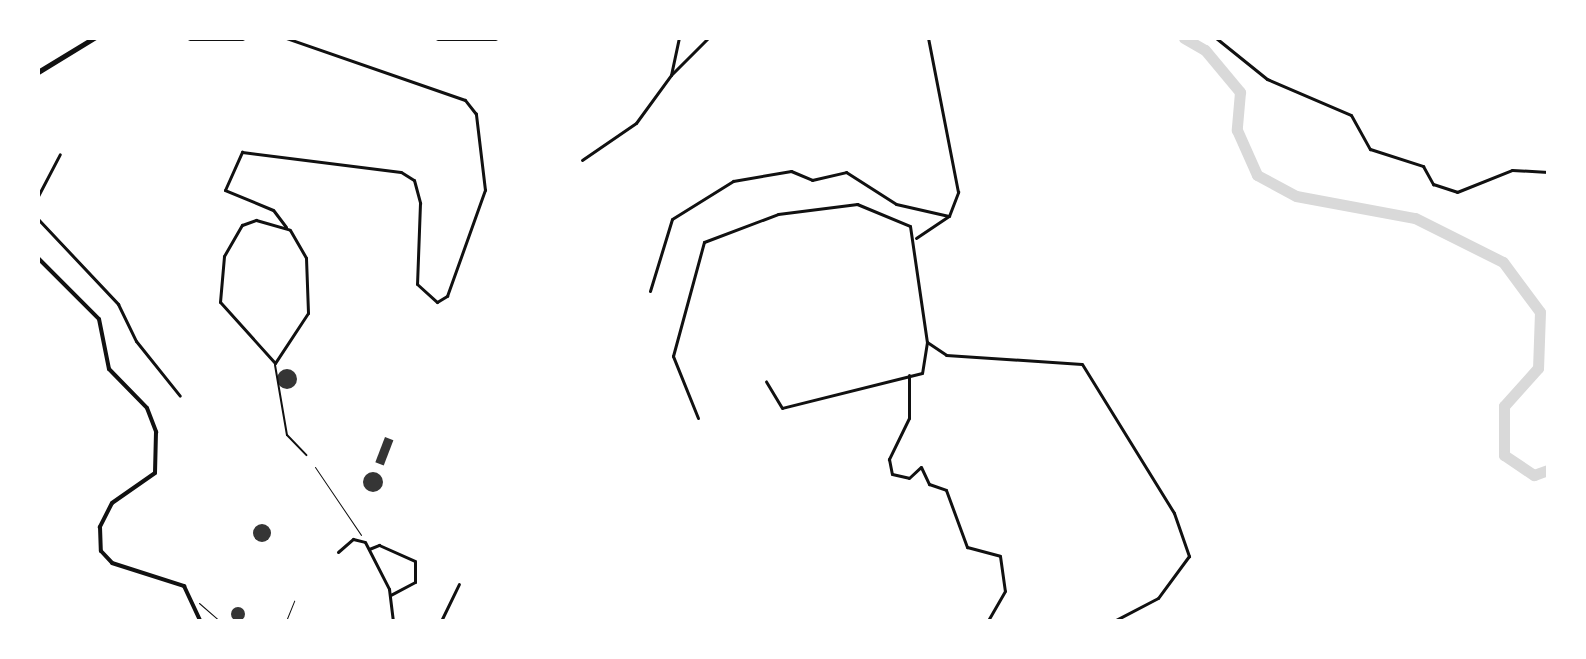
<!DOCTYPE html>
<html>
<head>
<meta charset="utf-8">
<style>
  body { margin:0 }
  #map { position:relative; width:1586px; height:659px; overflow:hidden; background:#fff; font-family:Rubik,sans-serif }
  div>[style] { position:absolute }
  .river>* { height:11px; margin:-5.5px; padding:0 5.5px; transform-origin:5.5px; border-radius:5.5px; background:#d9d9d9 }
  .building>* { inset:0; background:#353535; transform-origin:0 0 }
  .round { border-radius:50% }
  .path>* { height:1px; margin:-0.5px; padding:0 0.5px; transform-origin:0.5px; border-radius:0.5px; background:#111 }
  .pedestrian>* { height:2px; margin:-1px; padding:0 1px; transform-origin:1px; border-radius:1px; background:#111 }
  .minor>* { height:3px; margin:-1.5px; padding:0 1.5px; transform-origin:1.5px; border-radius:1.5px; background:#111 }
  .tertiary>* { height:4px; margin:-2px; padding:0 2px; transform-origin:2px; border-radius:2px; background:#111 }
  .primary>* { height:5px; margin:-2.5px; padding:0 2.5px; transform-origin:2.5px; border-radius:2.5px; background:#111 }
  span { translate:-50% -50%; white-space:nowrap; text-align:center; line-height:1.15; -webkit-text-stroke:8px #fff; paint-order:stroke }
  .frame { position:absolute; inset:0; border:40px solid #fff; pointer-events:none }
</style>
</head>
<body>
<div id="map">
  <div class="river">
    <i style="left:1184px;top:38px;width:24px;rotate:30deg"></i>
    <i style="left:1205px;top:50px;width:55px;rotate:50.2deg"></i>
    <i style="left:1240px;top:92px;width:38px;rotate:95deg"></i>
    <i style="left:1237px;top:130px;width:49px;rotate:66deg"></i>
    <i style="left:1257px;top:175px;width:44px;rotate:28.3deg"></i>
    <i style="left:1296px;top:196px;width:121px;rotate:10.5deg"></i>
    <i style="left:1415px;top:218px;width:98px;rotate:26.6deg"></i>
    <i style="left:1503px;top:262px;width:62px;rotate:53.5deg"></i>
    <i style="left:1540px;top:312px;width:56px;rotate:92deg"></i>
    <i style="left:1538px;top:368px;width:51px;rotate:131.8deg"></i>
    <i style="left:1504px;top:406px;width:49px;rotate:90deg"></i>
    <i style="left:1504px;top:455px;width:36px;rotate:34deg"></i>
    <i style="left:1534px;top:475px;width:15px;rotate:-20deg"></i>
  </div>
  <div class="building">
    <i class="round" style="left:277px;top:369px;width:20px;height:20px"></i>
    <i style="left:385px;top:437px;width:9px;height:27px;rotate:21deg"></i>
    <i class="round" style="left:363px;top:472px;width:20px;height:20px"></i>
    <i class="round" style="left:253px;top:524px;width:18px;height:18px"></i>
    <i class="round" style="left:231px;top:607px;width:14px;height:14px"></i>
  </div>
  <div class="path">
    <i style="left:315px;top:467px;width:82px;rotate:55.9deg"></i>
    <i style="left:199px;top:603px;width:28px;rotate:41deg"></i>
    <i style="left:286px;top:621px;width:22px;rotate:-68deg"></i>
  </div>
  <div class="pedestrian">
    <i style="left:275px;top:365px;width:71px;rotate:80.3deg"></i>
    <i style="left:287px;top:435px;width:28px;rotate:46deg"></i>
  </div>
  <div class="minor">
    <i style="left:1216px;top:38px;width:65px;rotate:38.8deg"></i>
    <i style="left:1267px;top:79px;width:91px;rotate:23.2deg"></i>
    <i style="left:1351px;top:115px;width:39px;rotate:61deg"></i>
    <i style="left:1370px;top:149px;width:56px;rotate:17.8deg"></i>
    <i style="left:1423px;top:166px;width:21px;rotate:61deg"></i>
    <i style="left:1433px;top:184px;width:25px;rotate:18deg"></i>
    <i style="left:1457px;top:192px;width:59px;rotate:-21.8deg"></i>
    <i style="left:1512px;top:170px;width:36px;rotate:3deg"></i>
    <i style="left:671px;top:75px;width:52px;rotate:-45deg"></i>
    <i style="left:582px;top:160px;width:65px;rotate:-34.4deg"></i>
    <i style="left:636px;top:123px;width:59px;rotate:-53.9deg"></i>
    <i style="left:671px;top:75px;width:38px;rotate:-78deg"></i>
    <i style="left:38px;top:196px;width:47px;rotate:-62.4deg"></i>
    <i style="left:38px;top:219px;width:117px;rotate:46.7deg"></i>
    <i style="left:118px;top:304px;width:41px;rotate:64.1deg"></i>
    <i style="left:136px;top:341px;width:70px;rotate:51.3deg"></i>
    <i style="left:256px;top:220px;width:35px;rotate:16deg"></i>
    <i style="left:290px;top:230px;width:32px;rotate:60deg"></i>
    <i style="left:306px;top:258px;width:55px;rotate:87.9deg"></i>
    <i style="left:308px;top:313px;width:60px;rotate:123.4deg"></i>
    <i style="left:275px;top:363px;width:82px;rotate:-132deg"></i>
    <i style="left:220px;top:302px;width:46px;rotate:-85deg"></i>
    <i style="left:224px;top:256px;width:36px;rotate:-60deg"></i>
    <i style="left:242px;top:225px;width:15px;rotate:-20deg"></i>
    <i style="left:286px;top:227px;width:21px;rotate:-127deg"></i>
    <i style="left:273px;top:210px;width:52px;rotate:-157.4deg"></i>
    <i style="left:225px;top:190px;width:42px;rotate:-65.9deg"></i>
    <i style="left:242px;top:152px;width:160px;rotate:7.2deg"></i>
    <i style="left:401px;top:172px;width:15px;rotate:32deg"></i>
    <i style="left:414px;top:180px;width:24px;rotate:75deg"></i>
    <i style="left:420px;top:203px;width:81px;rotate:92.1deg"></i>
    <i style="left:417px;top:284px;width:27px;rotate:42deg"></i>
    <i style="left:437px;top:302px;width:12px;rotate:-31deg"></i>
    <i style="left:447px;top:296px;width:113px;rotate:-70.3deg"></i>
    <i style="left:485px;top:190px;width:77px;rotate:-96.8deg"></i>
    <i style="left:476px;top:114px;width:18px;rotate:-128deg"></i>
    <i style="left:465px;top:100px;width:189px;rotate:-160.9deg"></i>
    <i style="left:916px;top:238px;width:40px;rotate:-34deg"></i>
    <i style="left:949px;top:216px;width:26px;rotate:-69deg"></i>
    <i style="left:958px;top:192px;width:157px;rotate:-101deg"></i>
    <i style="left:650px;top:291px;width:75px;rotate:-73deg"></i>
    <i style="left:672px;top:219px;width:72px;rotate:-31.9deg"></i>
    <i style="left:733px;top:181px;width:59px;rotate:-9.8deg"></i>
    <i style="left:791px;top:171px;width:23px;rotate:23deg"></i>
    <i style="left:812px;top:180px;width:35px;rotate:-13deg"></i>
    <i style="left:846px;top:172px;width:59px;rotate:32.6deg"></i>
    <i style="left:896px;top:204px;width:54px;rotate:12.8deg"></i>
    <i style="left:927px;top:342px;width:23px;rotate:34deg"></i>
    <i style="left:946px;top:355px;width:136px;rotate:3.8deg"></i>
    <i style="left:1082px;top:364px;width:175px;rotate:58.3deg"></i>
    <i style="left:1174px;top:513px;width:46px;rotate:70.8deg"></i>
    <i style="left:1189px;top:556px;width:52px;rotate:126.4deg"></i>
    <i style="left:1158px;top:598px;width:50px;rotate:152.4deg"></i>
    <i style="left:909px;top:375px;width:43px;rotate:90deg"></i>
    <i style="left:909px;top:418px;width:46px;rotate:116deg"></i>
    <i style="left:889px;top:459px;width:15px;rotate:79deg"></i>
    <i style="left:892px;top:474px;width:17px;rotate:13deg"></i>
    <i style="left:909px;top:478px;width:16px;rotate:-43deg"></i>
    <i style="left:921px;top:467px;width:19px;rotate:65deg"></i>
    <i style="left:929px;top:484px;width:18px;rotate:19deg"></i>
    <i style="left:946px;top:490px;width:61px;rotate:69.8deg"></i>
    <i style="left:967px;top:547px;width:34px;rotate:15deg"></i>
    <i style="left:1000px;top:556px;width:35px;rotate:82deg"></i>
    <i style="left:1005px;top:591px;width:34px;rotate:120deg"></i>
    <i style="left:698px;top:418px;width:67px;rotate:-112deg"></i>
    <i style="left:673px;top:356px;width:118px;rotate:-74.8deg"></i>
    <i style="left:704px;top:242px;width:79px;rotate:-20.7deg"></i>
    <i style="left:778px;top:214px;width:80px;rotate:-7.2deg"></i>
    <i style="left:857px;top:204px;width:57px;rotate:22.5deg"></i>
    <i style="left:910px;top:226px;width:117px;rotate:81.7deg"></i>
    <i style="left:927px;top:342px;width:31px;rotate:99deg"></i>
    <i style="left:922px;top:373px;width:144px;rotate:166deg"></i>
    <i style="left:782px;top:408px;width:31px;rotate:-121deg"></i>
    <i style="left:369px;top:549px;width:11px;rotate:-22deg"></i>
    <i style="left:379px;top:545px;width:39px;rotate:24deg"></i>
    <i style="left:415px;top:561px;width:21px;rotate:90deg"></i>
    <i style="left:415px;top:582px;width:27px;rotate:152deg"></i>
    <i style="left:338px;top:552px;width:20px;rotate:-41deg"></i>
    <i style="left:353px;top:539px;width:12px;rotate:14deg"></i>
    <i style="left:365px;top:542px;width:53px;rotate:62.9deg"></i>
    <i style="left:389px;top:589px;width:32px;rotate:83deg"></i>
    <i style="left:441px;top:621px;width:41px;rotate:-64.1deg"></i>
  </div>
  <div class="tertiary">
    <i style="left:38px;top:258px;width:86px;rotate:45deg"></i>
    <i style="left:99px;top:319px;width:51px;rotate:78.7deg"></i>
    <i style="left:109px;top:369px;width:54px;rotate:45.7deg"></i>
    <i style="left:147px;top:408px;width:26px;rotate:69deg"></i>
    <i style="left:156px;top:432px;width:41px;rotate:91.4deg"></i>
    <i style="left:155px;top:473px;width:52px;rotate:145.1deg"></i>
    <i style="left:112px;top:503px;width:27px;rotate:117deg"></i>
    <i style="left:100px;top:527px;width:24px;rotate:88deg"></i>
    <i style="left:101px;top:551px;width:16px;rotate:47deg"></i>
    <i style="left:112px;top:563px;width:76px;rotate:17.7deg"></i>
    <i style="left:184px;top:586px;width:38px;rotate:65deg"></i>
  </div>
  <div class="primary">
    <i style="left:190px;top:38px;width:52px"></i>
    <i style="left:438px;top:38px;width:57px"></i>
    <i style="left:38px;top:72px;width:66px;rotate:-31.3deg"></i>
  </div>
  <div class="frame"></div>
</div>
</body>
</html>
